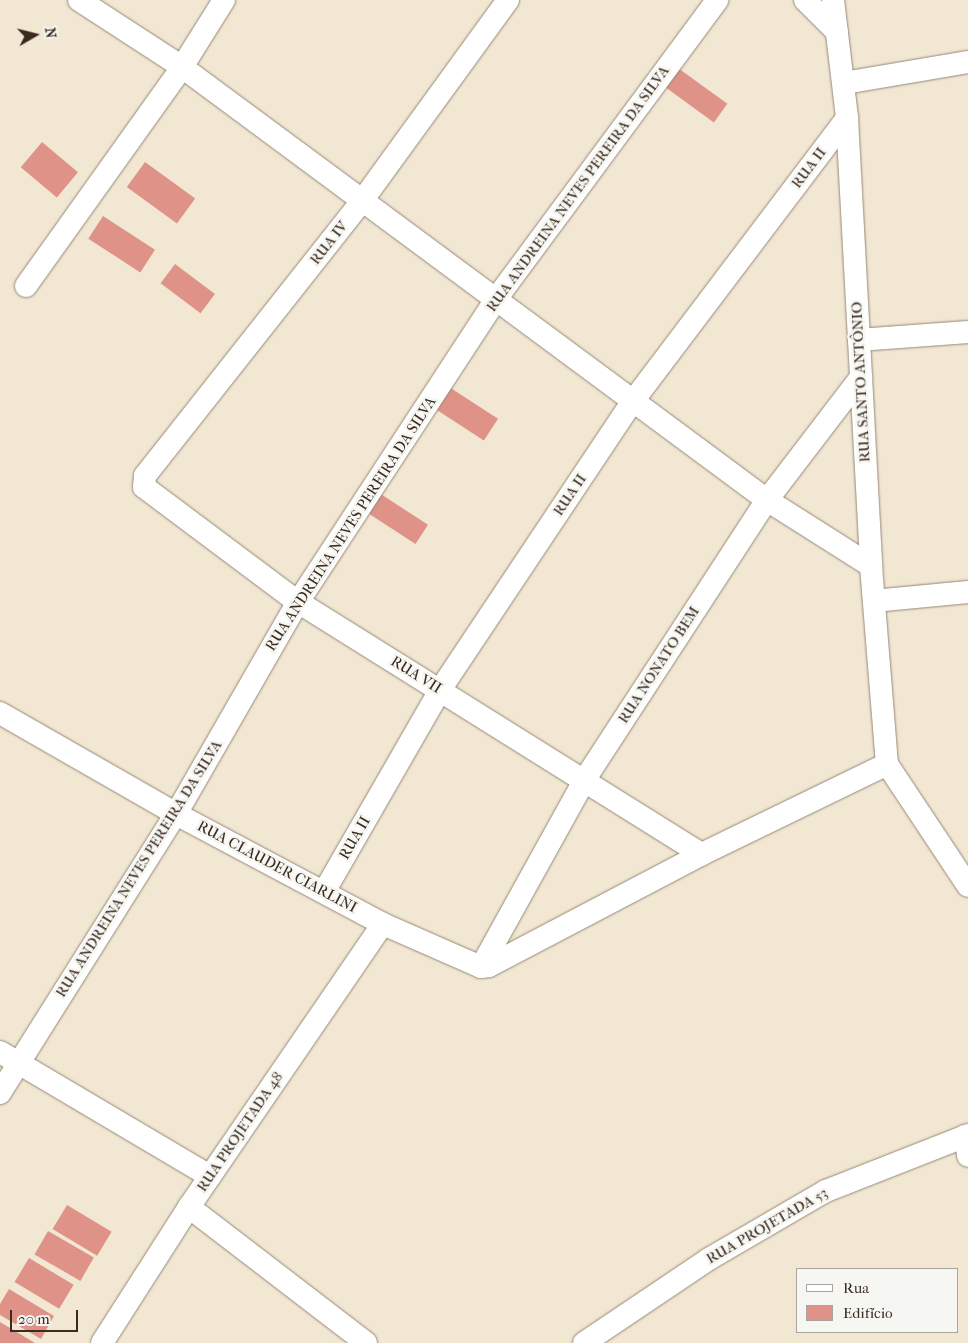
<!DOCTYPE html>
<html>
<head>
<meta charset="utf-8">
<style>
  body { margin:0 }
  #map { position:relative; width:968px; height:1343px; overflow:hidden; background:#f1e7d2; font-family:"IM FELL French Canon",serif }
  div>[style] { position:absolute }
  .building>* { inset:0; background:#df9388; transform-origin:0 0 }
  .roads { filter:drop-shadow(0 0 1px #968878) drop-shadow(0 0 1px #968878) }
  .minor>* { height:22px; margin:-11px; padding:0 11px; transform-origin:11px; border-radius:11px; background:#fff }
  span { translate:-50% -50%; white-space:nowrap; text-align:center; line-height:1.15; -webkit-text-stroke:5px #f6f6f2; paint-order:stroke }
  .street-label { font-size:15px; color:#3b2a1e }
  .legend { position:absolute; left:796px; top:1268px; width:162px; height:65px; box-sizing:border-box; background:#f6f6f2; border:1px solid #aba49d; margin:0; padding:6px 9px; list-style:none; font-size:15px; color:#3b2a1e }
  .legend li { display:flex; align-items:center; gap:10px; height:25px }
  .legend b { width:25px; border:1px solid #aba49d }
  .north { position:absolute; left:10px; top:10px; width:50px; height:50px; -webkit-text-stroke:4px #f6f6f2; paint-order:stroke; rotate:82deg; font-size:14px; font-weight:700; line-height:20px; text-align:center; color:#3b2a1e }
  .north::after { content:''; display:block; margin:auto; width:18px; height:22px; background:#3b2a1e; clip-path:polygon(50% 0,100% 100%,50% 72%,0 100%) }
  .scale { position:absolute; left:10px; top:1310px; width:68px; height:22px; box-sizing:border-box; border:2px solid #3b2a1e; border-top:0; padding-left:6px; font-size:15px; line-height:18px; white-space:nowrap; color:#3b2a1e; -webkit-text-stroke:4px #f6f6f2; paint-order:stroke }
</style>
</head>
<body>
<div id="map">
  <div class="building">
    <i style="left:678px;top:68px;width:61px;height:23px;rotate:36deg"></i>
    <i style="left:42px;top:142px;width:47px;height:33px;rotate:40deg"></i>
    <i style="left:145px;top:162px;width:62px;height:31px;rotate:36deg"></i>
    <i style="left:103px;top:216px;width:62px;height:27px;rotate:33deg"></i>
    <i style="left:175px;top:264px;width:50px;height:24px;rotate:37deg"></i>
    <i style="left:446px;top:385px;width:62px;height:26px;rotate:33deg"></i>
    <i style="left:376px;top:491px;width:62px;height:23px;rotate:33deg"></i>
    <i style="left:67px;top:1205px;width:52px;height:28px;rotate:31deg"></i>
    <i style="left:48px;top:1231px;width:53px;height:27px;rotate:30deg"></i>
    <i style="left:29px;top:1258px;width:52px;height:28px;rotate:31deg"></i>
    <i style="clip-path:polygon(9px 1289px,54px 1316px,41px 1339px,0 1315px,0 1304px)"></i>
    <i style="clip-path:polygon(0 1322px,35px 1343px,0 1343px)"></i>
  </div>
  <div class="roads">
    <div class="minor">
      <i style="left:79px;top:0;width:123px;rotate:33deg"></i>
      <i style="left:182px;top:67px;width:728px;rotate:36.51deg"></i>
      <i style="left:767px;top:500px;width:123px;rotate:32.4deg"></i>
      <i style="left:508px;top:0;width:248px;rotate:126deg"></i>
      <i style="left:362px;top:201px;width:350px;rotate:128.3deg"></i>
      <i style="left:145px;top:476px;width:11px;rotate:95deg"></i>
      <i style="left:144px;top:487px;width:192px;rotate:36.8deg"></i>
      <i style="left:298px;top:602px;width:476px;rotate:32deg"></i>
      <i style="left:805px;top:0;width:45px;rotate:45deg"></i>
      <i style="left:833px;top:0;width:119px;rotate:83.2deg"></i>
      <i style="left:847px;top:118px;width:449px;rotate:86.9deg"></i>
      <i style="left:871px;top:566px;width:199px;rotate:85.4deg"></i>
      <i style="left:844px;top:83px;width:126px;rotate:-9.6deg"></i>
      <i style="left:26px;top:286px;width:269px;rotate:-54.5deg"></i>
      <i style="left:182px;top:67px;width:79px;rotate:-57.9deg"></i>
      <i style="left:859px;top:340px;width:109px;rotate:-4.2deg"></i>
      <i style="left:874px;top:601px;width:94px;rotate:-5.5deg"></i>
      <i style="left:0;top:713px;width:203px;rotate:29.8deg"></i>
      <i style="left:176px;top:814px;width:234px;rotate:28deg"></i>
      <i style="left:383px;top:924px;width:107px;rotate:23.7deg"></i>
      <i style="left:481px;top:967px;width:8px;rotate:-7deg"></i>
      <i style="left:489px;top:966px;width:241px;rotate:-27.7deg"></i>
      <i style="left:702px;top:854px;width:206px;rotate:-25.9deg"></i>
      <i style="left:887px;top:764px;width:146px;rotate:56.4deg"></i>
      <i style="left:324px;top:892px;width:233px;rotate:-60.1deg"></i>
      <i style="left:440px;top:690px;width:348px;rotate:-56.3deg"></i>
      <i style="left:633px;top:401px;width:355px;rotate:-52.9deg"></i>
      <i style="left:481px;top:967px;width:215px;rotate:-61deg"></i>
      <i style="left:585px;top:779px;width:333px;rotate:-56.9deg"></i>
      <i style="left:767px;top:500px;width:155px;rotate:-52.6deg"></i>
      <i style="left:0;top:1052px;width:244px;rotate:30.6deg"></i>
      <i style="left:0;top:1093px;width:330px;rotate:-57.8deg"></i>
      <i style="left:176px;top:814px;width:245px;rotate:-60.1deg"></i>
      <i style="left:298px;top:602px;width:362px;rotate:-56.8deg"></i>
      <i style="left:496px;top:299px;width:372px;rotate:-53.5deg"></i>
      <i style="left:965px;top:1136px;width:20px;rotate:81deg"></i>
      <i style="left:189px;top:1207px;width:223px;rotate:37.5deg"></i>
      <i style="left:102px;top:1343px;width:161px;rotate:-57.4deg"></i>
      <i style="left:189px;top:1207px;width:343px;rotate:-55.6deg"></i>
      <i style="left:584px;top:1343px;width:151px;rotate:-33.9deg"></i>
      <i style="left:709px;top:1259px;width:135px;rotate:-30.2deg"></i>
      <i style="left:826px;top:1191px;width:153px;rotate:-21.5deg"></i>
    </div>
  </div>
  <div class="street-label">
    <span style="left:809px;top:168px;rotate:-53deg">RUA II</span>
    <span style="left:578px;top:189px;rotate:-54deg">RUA ANDREINA NEVES PEREIRA DA SILVA</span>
    <span style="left:329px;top:243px;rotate:-52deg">RUA IV</span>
    <span style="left:861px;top:382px;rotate:-93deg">RUA SANTO ANTÔNIO</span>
    <span style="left:570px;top:495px;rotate:-56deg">RUA II</span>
    <span style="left:351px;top:524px;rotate:-57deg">RUA ANDREINA NEVES PEREIRA DA SILVA</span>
    <span style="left:659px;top:665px;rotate:-57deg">RUA NONATO BEM</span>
    <span style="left:416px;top:675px;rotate:32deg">RUA VII</span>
    <span style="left:355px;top:838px;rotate:-60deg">RUA II</span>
    <span style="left:277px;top:867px;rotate:28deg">RUA CLAUDER CIARLINI</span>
    <span style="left:139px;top:869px;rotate:-58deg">RUA ANDREINA NEVES PEREIRA DA SILVA</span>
    <span style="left:240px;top:1132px;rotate:-56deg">RUA PROJETADA 48</span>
    <span style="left:767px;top:1226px;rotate:-30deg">RUA PROJETADA 53</span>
  </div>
  <ul class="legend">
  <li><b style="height:6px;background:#fff"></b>Rua</li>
  <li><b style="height:14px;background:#df9388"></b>Edifício</li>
  </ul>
  <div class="north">N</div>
  <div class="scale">20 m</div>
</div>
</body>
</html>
